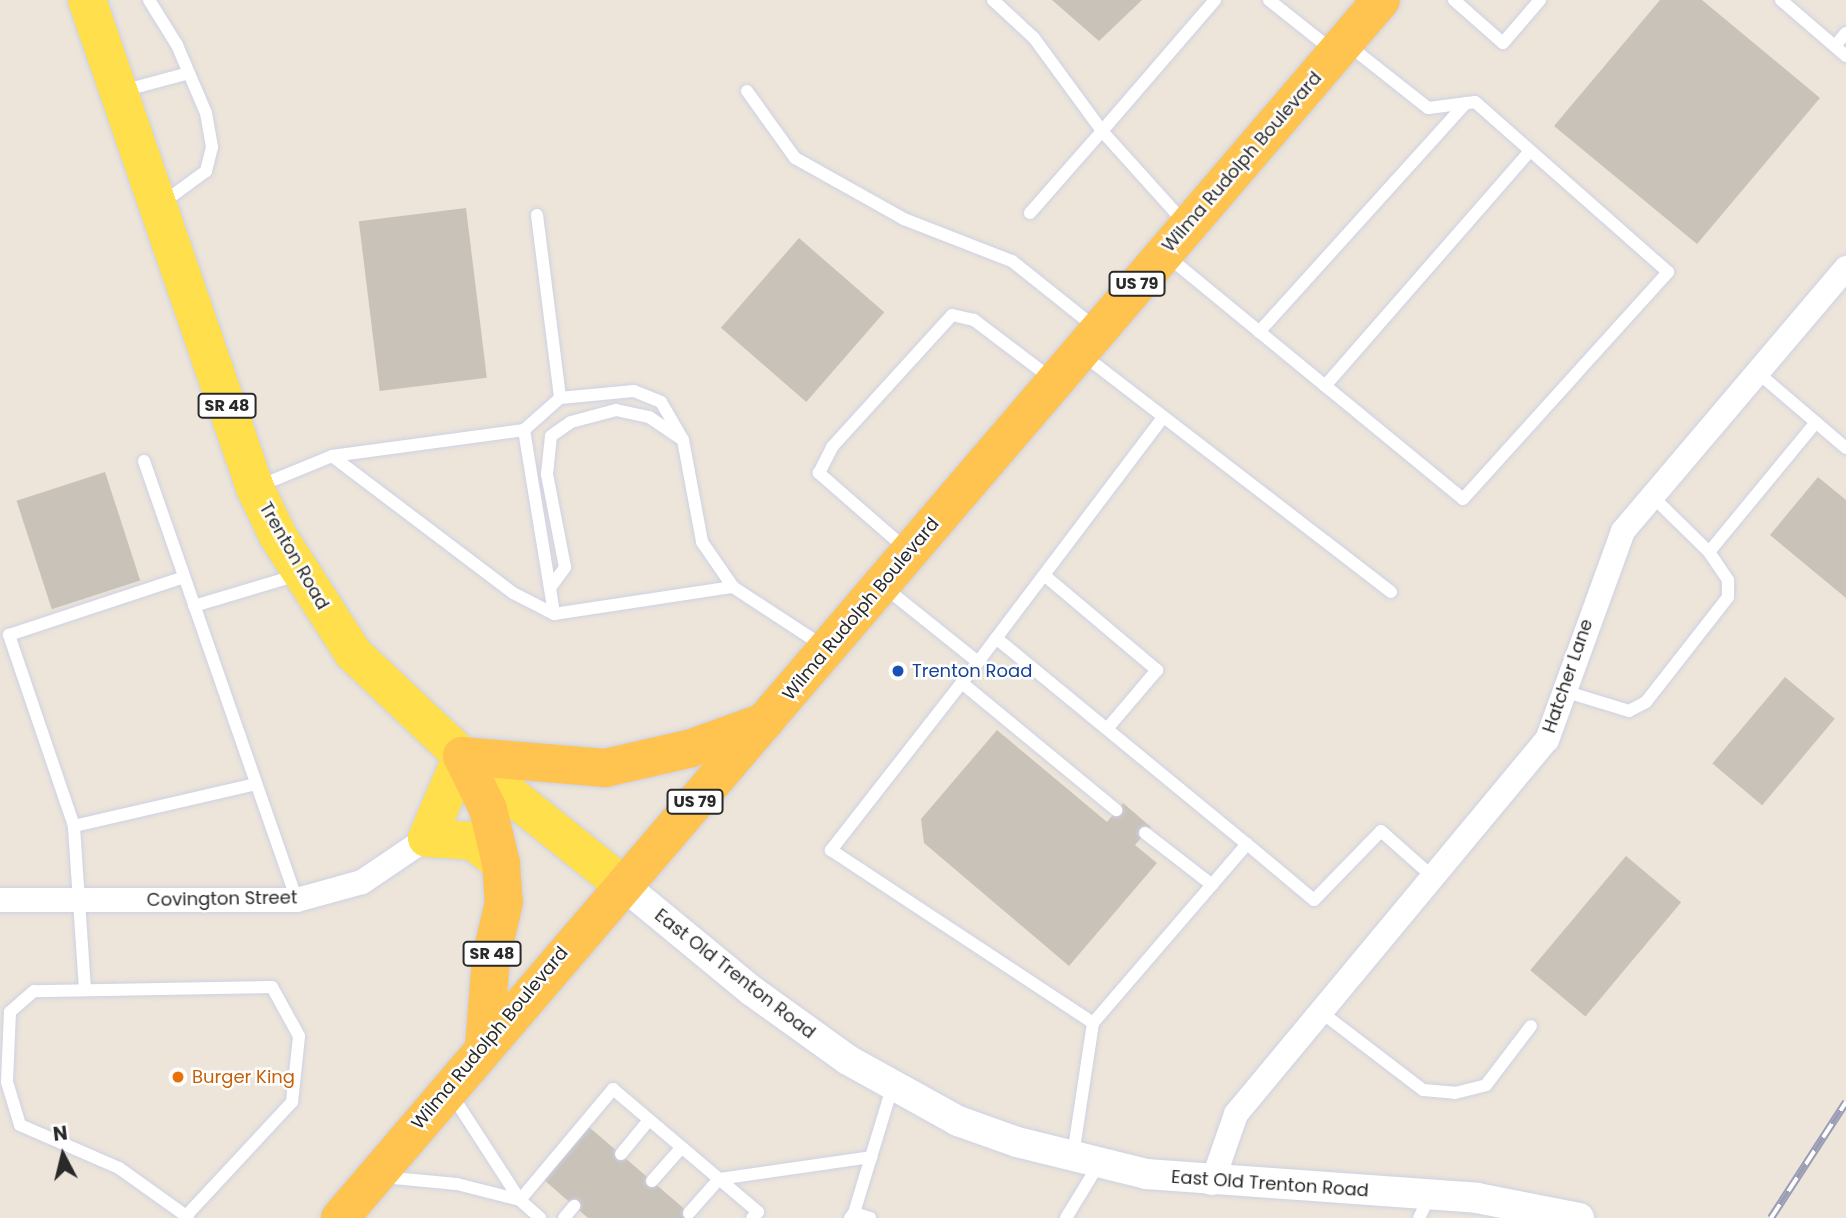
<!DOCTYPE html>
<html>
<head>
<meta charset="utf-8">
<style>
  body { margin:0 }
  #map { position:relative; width:1846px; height:1218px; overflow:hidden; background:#ede5d9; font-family:Poppins,sans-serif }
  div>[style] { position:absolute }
  .building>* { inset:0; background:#c8c2b9; transform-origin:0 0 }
  .roads { filter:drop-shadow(0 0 2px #ced1e4) drop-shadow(0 0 2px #ced1e4) }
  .service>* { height:12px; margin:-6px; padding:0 6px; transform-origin:6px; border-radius:6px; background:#fff }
  .minor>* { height:24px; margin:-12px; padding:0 12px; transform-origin:12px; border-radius:12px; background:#fff }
  .tertiary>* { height:30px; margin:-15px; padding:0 15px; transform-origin:15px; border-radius:15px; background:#fff }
  .primary>* { height:38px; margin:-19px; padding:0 19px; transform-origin:19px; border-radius:19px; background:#ffe04c }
  .trunk>* { height:38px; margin:-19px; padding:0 19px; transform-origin:19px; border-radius:19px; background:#ffc44f }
  .rail>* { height:8px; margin-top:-4px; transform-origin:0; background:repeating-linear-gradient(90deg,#fff 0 16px,#9b9db6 0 32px); box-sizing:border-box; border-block:2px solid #9b9db6 }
  .dots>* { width:19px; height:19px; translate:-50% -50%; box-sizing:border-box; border:4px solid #fff; border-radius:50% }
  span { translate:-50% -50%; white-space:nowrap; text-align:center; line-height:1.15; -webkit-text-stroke:5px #fff; paint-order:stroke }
  .shield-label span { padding:2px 5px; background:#fff; border:2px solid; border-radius:5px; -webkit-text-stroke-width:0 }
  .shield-label { font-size:16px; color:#292929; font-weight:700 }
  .street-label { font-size:18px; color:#292929 }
  .transit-label { font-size:18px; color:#164399 }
  .left { translate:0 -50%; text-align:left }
  .food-label { font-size:18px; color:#c56008 }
  .north { position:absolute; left:28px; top:1120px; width:70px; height:70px; -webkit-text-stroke:5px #fff; paint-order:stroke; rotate:353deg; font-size:19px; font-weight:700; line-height:28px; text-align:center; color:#292929 }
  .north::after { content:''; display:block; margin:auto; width:24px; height:32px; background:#292929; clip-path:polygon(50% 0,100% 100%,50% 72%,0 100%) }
</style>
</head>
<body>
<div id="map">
  <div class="building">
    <i style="clip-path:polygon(1052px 0,1142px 0,1099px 41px)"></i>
    <i style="clip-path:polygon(1660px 0,1702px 0,1820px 98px,1697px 244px,1554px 126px)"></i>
    <i style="left:466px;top:208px;width:171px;height:108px;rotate:83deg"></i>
    <i style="left:799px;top:238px;width:113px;height:119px;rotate:41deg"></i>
    <i style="left:105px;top:472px;width:114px;height:93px;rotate:72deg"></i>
    <i style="clip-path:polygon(1818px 477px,1846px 500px,1846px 598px,1770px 535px)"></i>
    <i style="left:1785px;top:677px;width:65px;height:113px;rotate:40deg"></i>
    <i style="clip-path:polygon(997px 730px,1107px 822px,1123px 803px,1151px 827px,1135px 845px,1157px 863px,1069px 966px,924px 843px,921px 819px)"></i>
    <i style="left:1626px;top:856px;width:72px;height:149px;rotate:40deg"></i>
    <i style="clip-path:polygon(589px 1127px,695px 1218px,588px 1218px,544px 1180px)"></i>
  </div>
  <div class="roads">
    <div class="service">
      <i style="left:149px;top:0;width:53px;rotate:58.1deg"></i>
      <i style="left:177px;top:45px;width:74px;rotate:66.9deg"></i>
      <i style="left:206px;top:113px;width:35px;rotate:80deg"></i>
      <i style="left:212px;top:147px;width:25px;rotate:104deg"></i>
      <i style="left:206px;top:171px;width:56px;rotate:143.7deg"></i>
      <i style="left:993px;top:0;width:56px;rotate:42.8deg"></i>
      <i style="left:1034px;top:38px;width:115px;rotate:53.8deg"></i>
      <i style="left:1102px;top:131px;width:173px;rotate:-49.2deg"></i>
      <i style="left:1269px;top:0;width:80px;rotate:38.4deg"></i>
      <i style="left:1454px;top:0;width:65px;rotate:41.3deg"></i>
      <i style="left:1503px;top:43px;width:57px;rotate:-49.3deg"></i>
      <i style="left:1781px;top:0;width:86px;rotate:40.7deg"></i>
      <i style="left:1835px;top:46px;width:17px;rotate:-50deg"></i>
      <i style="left:122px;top:91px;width:69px;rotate:-15deg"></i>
      <i style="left:747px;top:91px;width:82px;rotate:54.4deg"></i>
      <i style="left:795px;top:158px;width:125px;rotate:29.2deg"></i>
      <i style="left:904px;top:219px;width:116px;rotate:21.3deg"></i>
      <i style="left:1012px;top:261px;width:107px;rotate:38.6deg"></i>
      <i style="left:1030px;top:213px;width:109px;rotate:-48.7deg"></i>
      <i style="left:1102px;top:131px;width:122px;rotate:48deg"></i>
      <i style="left:537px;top:215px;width:184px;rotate:82.8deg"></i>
      <i style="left:1166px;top:255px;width:384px;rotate:39.4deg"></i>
      <i style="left:1463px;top:499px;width:306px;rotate:-47.9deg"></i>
      <i style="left:1668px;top:272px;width:257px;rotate:-138.6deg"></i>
      <i style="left:1475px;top:102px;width:47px;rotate:172.7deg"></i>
      <i style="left:1428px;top:108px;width:103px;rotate:-141.7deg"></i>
      <i style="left:1259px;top:332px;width:309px;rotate:-47.9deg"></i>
      <i style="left:1082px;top:354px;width:390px;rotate:37.6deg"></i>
      <i style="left:1757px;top:372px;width:117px;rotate:40.5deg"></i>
      <i style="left:1325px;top:386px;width:312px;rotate:-48.9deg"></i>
      <i style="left:524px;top:430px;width:186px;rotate:80.7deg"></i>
      <i style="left:332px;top:456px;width:227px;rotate:37.1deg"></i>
      <i style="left:513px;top:593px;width:46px;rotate:27.1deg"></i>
      <i style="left:554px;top:614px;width:181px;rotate:-8.6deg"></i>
      <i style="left:144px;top:461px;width:465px;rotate:70.8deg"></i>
      <i style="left:259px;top:486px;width:79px;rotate:-22.3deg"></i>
      <i style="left:332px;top:456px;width:194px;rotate:-7.7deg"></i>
      <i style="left:524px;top:430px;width:48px;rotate:-41.6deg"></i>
      <i style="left:560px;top:398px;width:74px;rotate:-5.4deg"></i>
      <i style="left:634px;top:391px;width:29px;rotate:22deg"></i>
      <i style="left:661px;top:402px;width:44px;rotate:59.9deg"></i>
      <i style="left:683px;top:440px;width:104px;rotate:79.4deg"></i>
      <i style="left:702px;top:542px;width:55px;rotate:55.4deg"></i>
      <i style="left:733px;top:587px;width:108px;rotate:33.2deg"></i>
      <i style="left:1651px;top:495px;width:81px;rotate:44.5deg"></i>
      <i style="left:1709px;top:552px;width:168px;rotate:-50.5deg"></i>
      <i style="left:906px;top:549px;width:116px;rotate:-138.9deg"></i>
      <i style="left:819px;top:473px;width:29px;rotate:-63deg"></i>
      <i style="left:832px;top:447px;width:178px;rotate:-47.7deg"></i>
      <i style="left:952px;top:315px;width:23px;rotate:13deg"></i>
      <i style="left:974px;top:320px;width:98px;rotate:37.1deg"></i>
      <i style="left:1044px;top:575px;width:148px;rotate:40.1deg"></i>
      <i style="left:1157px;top:670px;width:77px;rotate:130.3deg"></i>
      <i style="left:883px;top:586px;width:122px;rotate:38.7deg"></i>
      <i style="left:978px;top:662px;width:239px;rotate:128deg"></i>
      <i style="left:831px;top:850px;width:314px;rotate:33.4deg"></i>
      <i style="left:1093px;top:1023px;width:134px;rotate:98.6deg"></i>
      <i style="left:550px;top:588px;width:26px;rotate:-54deg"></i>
      <i style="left:565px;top:567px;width:95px;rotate:-101deg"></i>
      <i style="left:547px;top:474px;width:38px;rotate:-84deg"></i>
      <i style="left:551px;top:436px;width:24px;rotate:-35deg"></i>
      <i style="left:571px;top:422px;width:47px;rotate:-14.9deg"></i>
      <i style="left:616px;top:410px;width:34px;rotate:12deg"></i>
      <i style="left:649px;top:417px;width:41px;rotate:34.1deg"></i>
      <i style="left:194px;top:606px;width:109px;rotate:-16.6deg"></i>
      <i style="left:996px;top:638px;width:325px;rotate:39.4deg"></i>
      <i style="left:1247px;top:844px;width:236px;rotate:130.7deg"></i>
      <i style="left:978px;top:662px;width:307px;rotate:-52.9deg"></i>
      <i style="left:962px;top:683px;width:200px;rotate:39.5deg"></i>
      <i style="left:1567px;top:692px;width:65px;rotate:17deg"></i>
      <i style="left:1629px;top:711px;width:19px;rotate:-28deg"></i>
      <i style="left:1646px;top:702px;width:133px;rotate:-52deg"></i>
      <i style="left:1728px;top:597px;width:17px;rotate:-90deg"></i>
      <i style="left:1728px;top:580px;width:34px;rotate:-124deg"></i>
      <i style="left:74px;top:826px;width:187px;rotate:-13deg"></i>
      <i style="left:1145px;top:833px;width:85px;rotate:37.8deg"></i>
      <i style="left:1247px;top:844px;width:87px;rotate:39.9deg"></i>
      <i style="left:1314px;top:900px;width:96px;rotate:-45.8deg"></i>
      <i style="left:1381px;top:831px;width:69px;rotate:41.5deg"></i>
      <i style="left:85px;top:989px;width:163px;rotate:-93.9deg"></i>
      <i style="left:74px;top:826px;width:202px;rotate:-108.8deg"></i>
      <i style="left:9px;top:635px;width:184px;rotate:-18.3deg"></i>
      <i style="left:1321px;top:1012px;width:128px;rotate:37.4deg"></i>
      <i style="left:1423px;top:1090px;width:32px;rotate:5deg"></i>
      <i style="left:1455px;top:1093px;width:32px;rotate:-14deg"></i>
      <i style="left:1486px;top:1085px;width:74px;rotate:-52.7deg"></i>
      <i style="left:452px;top:1095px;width:125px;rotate:57.1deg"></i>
      <i style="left:520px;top:1200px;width:27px;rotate:42deg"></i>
      <i style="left:621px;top:1154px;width:44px;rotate:-50.5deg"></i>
      <i style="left:383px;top:1177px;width:74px;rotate:5.4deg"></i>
      <i style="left:457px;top:1184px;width:65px;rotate:14.3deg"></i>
      <i style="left:652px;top:1181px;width:45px;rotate:-48.6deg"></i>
      <i style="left:520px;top:1200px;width:145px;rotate:-50deg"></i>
      <i style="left:613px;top:1089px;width:190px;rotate:40.3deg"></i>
      <i style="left:758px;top:1212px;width:8px;rotate:135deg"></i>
      <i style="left:689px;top:1213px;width:45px;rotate:-48.6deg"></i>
      <i style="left:719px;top:1179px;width:154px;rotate:-8.2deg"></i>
      <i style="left:854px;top:1213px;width:131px;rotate:-73.1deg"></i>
      <i style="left:185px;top:1218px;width:2px;rotate:-63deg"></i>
      <i style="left:186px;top:1216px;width:156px;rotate:-47.1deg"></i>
      <i style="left:292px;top:1102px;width:66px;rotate:-83.9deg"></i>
      <i style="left:299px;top:1036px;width:56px;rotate:-118.9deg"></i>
      <i style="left:272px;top:987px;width:238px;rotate:179deg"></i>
      <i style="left:34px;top:991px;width:32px;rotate:139deg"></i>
      <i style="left:10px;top:1012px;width:70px;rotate:92.5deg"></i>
      <i style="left:7px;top:1082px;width:45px;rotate:73.2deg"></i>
      <i style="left:20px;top:1125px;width:108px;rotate:23.5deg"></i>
      <i style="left:119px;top:1168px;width:82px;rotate:35.6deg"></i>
      <i style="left:186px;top:1216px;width:3px;rotate:45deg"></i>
      <i style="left:564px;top:1218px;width:16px;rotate:-50deg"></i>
      <i style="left:850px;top:1218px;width:6px;rotate:-51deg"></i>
      <i style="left:854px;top:1213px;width:17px;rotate:17deg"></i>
      <i style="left:1066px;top:1218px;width:63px;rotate:-58.6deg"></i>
      <i style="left:1419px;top:1218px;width:25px;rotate:-64deg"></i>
    </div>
    <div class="minor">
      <i style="left:0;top:900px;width:297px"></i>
      <i style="left:297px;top:900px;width:67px;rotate:-15.5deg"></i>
      <i style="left:362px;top:882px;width:78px;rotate:-34.1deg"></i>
      <i style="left:1212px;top:1183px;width:73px;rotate:-70.8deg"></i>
      <i style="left:1236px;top:1114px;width:486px;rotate:-50.3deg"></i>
      <i style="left:1547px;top:740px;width:222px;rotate:-70deg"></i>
      <i style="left:1623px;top:531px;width:345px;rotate:-49.7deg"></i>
    </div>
    <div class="tertiary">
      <i style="left:622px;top:884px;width:168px;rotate:39.5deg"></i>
      <i style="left:752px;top:991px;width:118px;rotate:35.7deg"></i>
      <i style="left:848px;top:1060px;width:126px;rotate:29deg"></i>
      <i style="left:958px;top:1121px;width:63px;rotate:19.6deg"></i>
      <i style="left:1017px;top:1142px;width:133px;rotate:13.9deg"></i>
      <i style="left:1146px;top:1174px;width:332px;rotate:4.1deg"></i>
      <i style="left:1477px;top:1198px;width:104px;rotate:11.1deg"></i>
    </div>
    <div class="primary">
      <i style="left:87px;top:0;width:516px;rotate:71deg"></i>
      <i style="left:255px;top:488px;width:53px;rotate:64.4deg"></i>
      <i style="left:278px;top:536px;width:139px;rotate:57.3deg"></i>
      <i style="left:353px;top:653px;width:150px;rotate:43.4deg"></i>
      <i style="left:462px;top:756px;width:205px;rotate:38.7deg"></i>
      <i style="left:462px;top:756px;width:89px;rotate:113.1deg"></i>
      <i style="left:427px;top:838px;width:46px;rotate:3.7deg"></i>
      <i style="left:473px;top:841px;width:36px;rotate:38deg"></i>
    </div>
    <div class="trunk">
      <i style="left:462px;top:756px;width:144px;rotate:4.8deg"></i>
      <i style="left:605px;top:768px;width:89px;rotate:-12.9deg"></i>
      <i style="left:692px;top:748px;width:77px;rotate:-19.9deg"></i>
      <i style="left:462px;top:756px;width:59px;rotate:63.9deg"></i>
      <i style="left:488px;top:809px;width:56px;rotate:76.5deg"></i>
      <i style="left:501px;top:863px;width:39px;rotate:86deg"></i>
      <i style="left:504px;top:902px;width:57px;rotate:103.1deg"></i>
      <i style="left:491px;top:958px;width:88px;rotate:94.5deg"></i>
      <i style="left:340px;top:1218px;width:1602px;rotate:-49.48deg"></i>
    </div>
  </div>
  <div class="rail">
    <i style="left:1771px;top:1218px;width:138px;rotate:-57.1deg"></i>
  </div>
  <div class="dots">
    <i style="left:898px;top:671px;background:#1a4fb4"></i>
    <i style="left:178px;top:1077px;background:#e8710a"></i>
  </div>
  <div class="shield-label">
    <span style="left:1137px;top:284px">US 79</span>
    <span style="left:227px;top:406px">SR 48</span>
    <span style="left:695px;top:802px">US 79</span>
    <span style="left:492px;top:954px">SR 48</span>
  </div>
  <div class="street-label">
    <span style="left:1242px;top:162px;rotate:-49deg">Wilma Rudolph Boulevard</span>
    <span style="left:294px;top:556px;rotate:60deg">Trenton Road</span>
    <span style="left:861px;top:609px;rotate:-50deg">Wilma Rudolph Boulevard</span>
    <span style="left:1568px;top:676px;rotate:-71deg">Hatcher Lane</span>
    <span style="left:222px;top:899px;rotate:-1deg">Covington Street</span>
    <span style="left:735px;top:974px;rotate:38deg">East Old Trenton Road</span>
    <span style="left:490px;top:1038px;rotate:-50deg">Wilma Rudolph Boulevard</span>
    <span style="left:1270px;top:1184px;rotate:4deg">East Old Trenton Road</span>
  </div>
  <div class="transit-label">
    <span class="left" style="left:912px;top:671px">Trenton Road</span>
  </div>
  <div class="food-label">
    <span class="left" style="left:192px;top:1077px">Burger King</span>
  </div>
  <div class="north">N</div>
</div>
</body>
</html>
